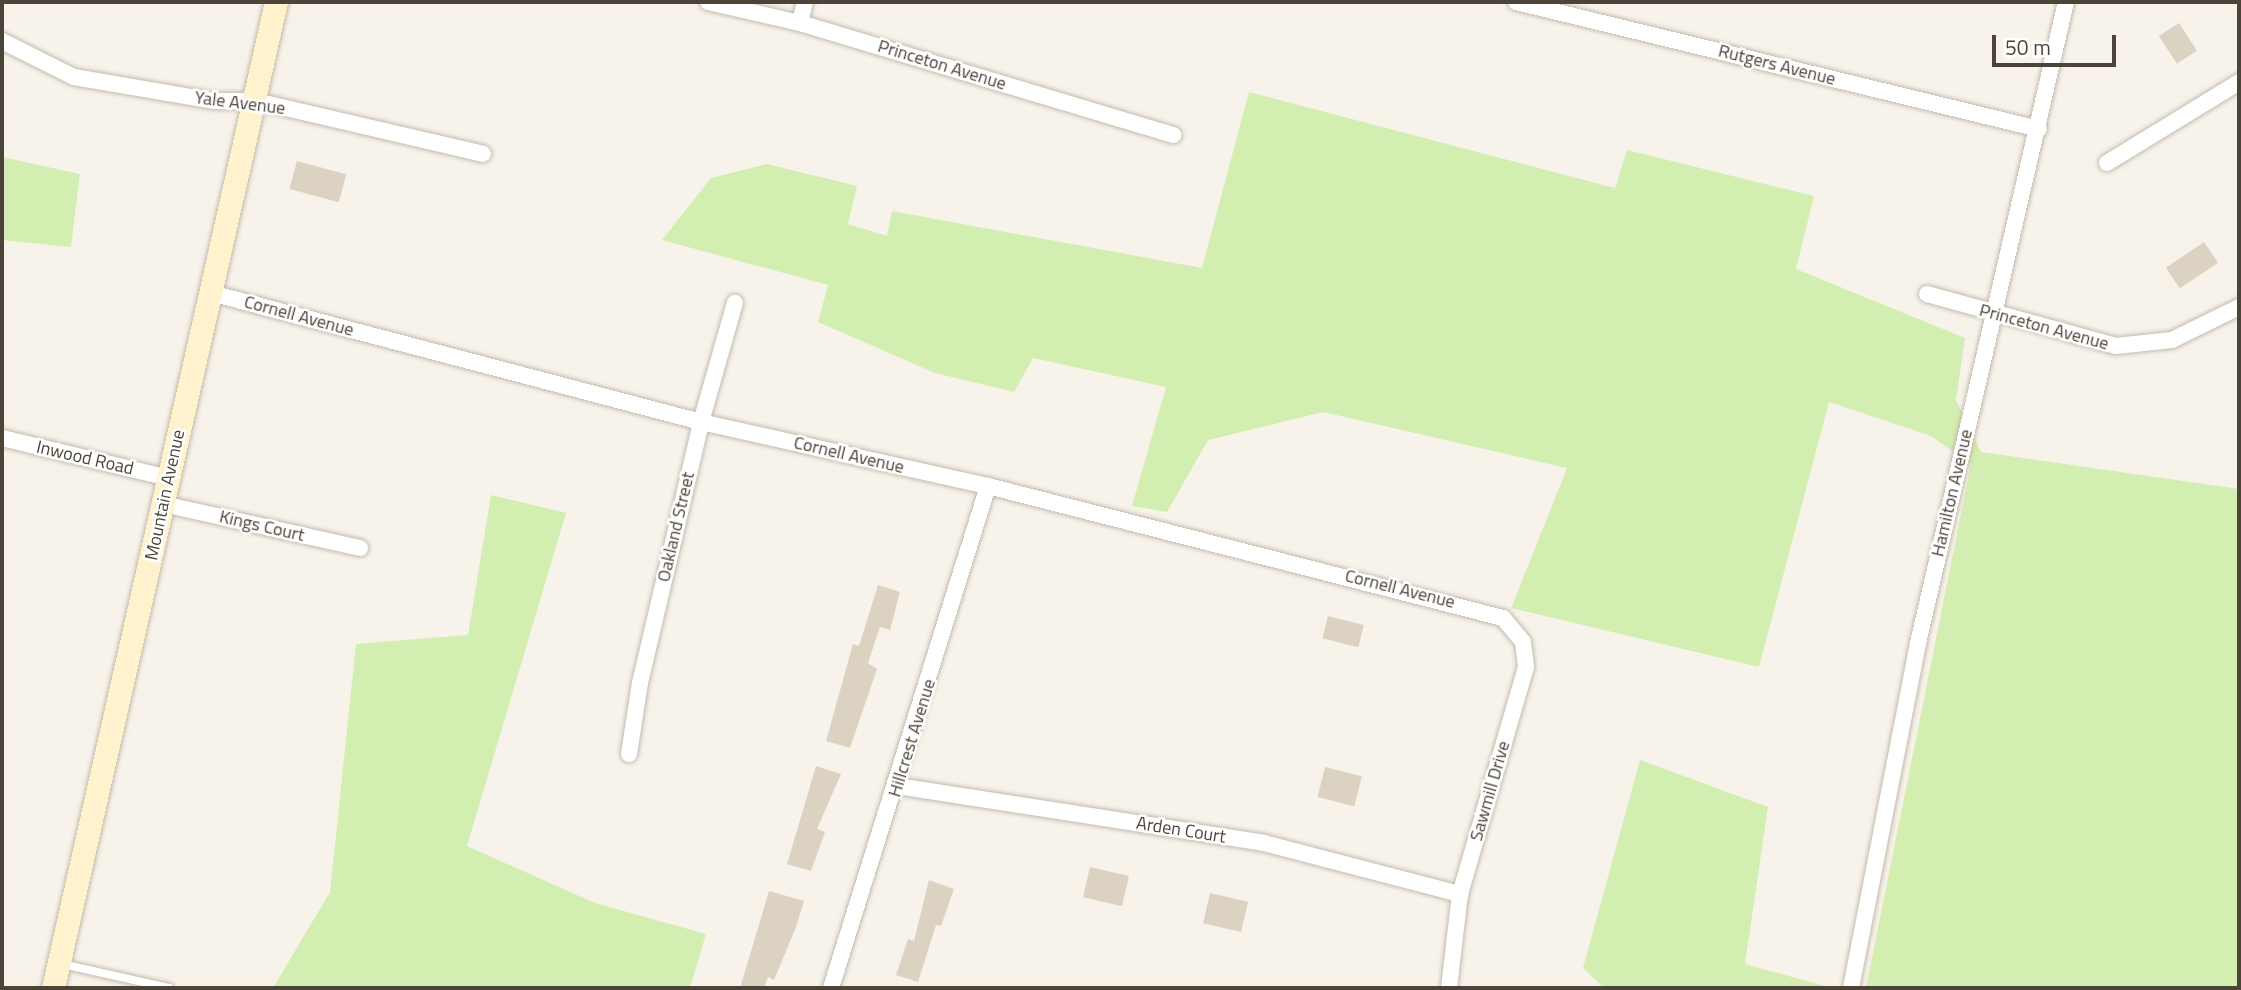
<!DOCTYPE html>
<html>
<head>
<meta charset="utf-8">
<style>
  body { margin:0 }
  #map { position:relative; width:2241px; height:990px; overflow:hidden; background:#f7f3eb; font-family:"Titillium Web",sans-serif }
  div>[style] { position:absolute }
  .green>* { inset:0; background:#d3eeb1 }
  .building>* { inset:0; background:#dcd2c2; transform-origin:0 0 }
  .roads { filter:drop-shadow(0 0 2px #c3bbac) drop-shadow(0 0 2px #c3bbac) }
  .lane>* { height:8px; margin:-4px; padding:0 4px; transform-origin:4px; border-radius:4px; background:#fff }
  .street>* { height:16px; margin:-8px; padding:0 8px; transform-origin:8px; border-radius:8px; background:#fff }
  .secondary>* { height:23px; margin:-11.5px; padding:0 11.5px; transform-origin:11.5px; border-radius:11.5px; background:#fff2cd }
  span { translate:-50% -50%; white-space:nowrap; text-align:center; line-height:1.15; -webkit-text-stroke:5px #fff; paint-order:stroke }
  .street-label { font-size:18px; color:#4c4438 }
  .frame { position:absolute; inset:0; border:4px solid #4c4438; pointer-events:none }
  .scale { position:absolute; left:1992px; top:35px; width:124px; height:32px; box-sizing:border-box; border:4px solid #4c4438; border-top:0; padding-left:9px; font-size:21px; line-height:24px; white-space:nowrap; color:#4c4438; -webkit-text-stroke:5px #fff; paint-order:stroke }
</style>
</head>
<body>
<div id="map">
  <div class="green">
    <i style="clip-path:polygon(1249px 92px,1615px 188px,1627px 150px,1814px 196px,1796px 269px,1965px 338px,1956px 400px,1981px 452px,2239px 489px,2239px 988px,1866px 988px,1971px 464px,1931px 436px,1829px 402px,1759px 667px,1511px 608px,1567px 468px,1323px 412px,1208px 440px,1167px 512px,1132px 506px,1166px 387px,1033px 358px,1014px 392px,935px 373px,818px 322px,828px 285px,662px 240px,711px 178px,767px 164px,857px 186px,848px 224px,887px 236px,892px 211px,1202px 268px)"></i>
    <i style="clip-path:polygon(2px 157px,80px 174px,71px 247px,2px 240px)"></i>
    <i style="clip-path:polygon(491px 495px,566px 513px,467px 846px,595px 903px,706px 934px,690px 988px,273px 988px,330px 892px,356px 644px,468px 635px)"></i>
    <i style="clip-path:polygon(1640px 760px,1768px 807px,1745px 964px,1832px 988px,1604px 988px,1583px 968px)"></i>
  </div>
  <div class="building">
    <i style="left:2179px;top:23px;width:33px;height:24px;rotate:57deg"></i>
    <i style="left:297px;top:161px;width:51px;height:29px;rotate:15deg"></i>
    <i style="left:2204px;top:242px;width:25px;height:46px;rotate:56deg"></i>
    <i style="clip-path:polygon(878px 585px,900px 592px,890px 630px,880px 627px,868px 663px,877px 669px,850px 748px,826px 741px,853px 644px,859px 646px)"></i>
    <i style="left:1328px;top:616px;width:37px;height:23px;rotate:14deg"></i>
    <i style="clip-path:polygon(816px 766px,841px 774px,817px 829px,825px 832px,811px 871px,787px 864px)"></i>
    <i style="left:1325px;top:767px;width:38px;height:31px;rotate:14deg"></i>
    <i style="left:1090px;top:867px;width:40px;height:31px;rotate:13deg"></i>
    <i style="clip-path:polygon(929px 880px,954px 889px,941px 926px,936px 925px,918px 982px,896px 975px,908px 939px,914px 941px)"></i>
    <i style="clip-path:polygon(769px 891px,804px 901px,796px 927px,774px 980px,768px 977px,764px 988px,740px 988px)"></i>
    <i style="left:1210px;top:893px;width:39px;height:31px;rotate:13deg"></i>
  </div>
  <div class="roads">
    <div class="lane">
      <i style="left:62px;top:964px;width:110px;rotate:12.6deg"></i>
    </div>
    <div class="street">
      <i style="left:708px;top:2px;width:94px;rotate:12.9deg"></i>
      <i style="left:800px;top:23px;width:390px;rotate:16.7deg"></i>
      <i style="left:1516px;top:2px;width:538px;rotate:13.65deg"></i>
      <i style="left:800px;top:23px;width:22px;rotate:-77deg"></i>
      <i style="left:2px;top:41px;width:80px;rotate:26.6deg"></i>
      <i style="left:74px;top:77px;width:143px;rotate:9.7deg"></i>
      <i style="left:215px;top:101px;width:41px"></i>
      <i style="left:256px;top:101px;width:233px;rotate:13.1deg"></i>
      <i style="left:2107px;top:163px;width:155px;rotate:-31.5deg"></i>
      <i style="left:211px;top:293px;width:507px;rotate:14.75deg"></i>
      <i style="left:701px;top:422px;width:294px;rotate:12.6deg"></i>
      <i style="left:988px;top:486px;width:532px;rotate:14.38deg"></i>
      <i style="left:1503px;top:618px;width:31px;rotate:50deg"></i>
      <i style="left:1523px;top:642px;width:25px;rotate:83deg"></i>
      <i style="left:1526px;top:667px;width:236px;rotate:106.2deg"></i>
      <i style="left:1460px;top:894px;width:95px;rotate:96.7deg"></i>
      <i style="left:1927px;top:294px;width:196px;rotate:15.4deg"></i>
      <i style="left:2116px;top:346px;width:56px;rotate:-6.1deg"></i>
      <i style="left:2172px;top:340px;width:75px;rotate:-26.2deg"></i>
      <i style="left:2px;top:438px;width:171px;rotate:13.5deg"></i>
      <i style="left:163px;top:504px;width:202px;rotate:12.6deg"></i>
      <i style="left:629px;top:754px;width:72px;rotate:-81.2deg"></i>
      <i style="left:640px;top:683px;width:268px;rotate:-76.8deg"></i>
      <i style="left:701px;top:422px;width:124px;rotate:-74.1deg"></i>
      <i style="left:897px;top:786px;width:371px;rotate:8.8deg"></i>
      <i style="left:1264px;top:843px;width:203px;rotate:14.6deg"></i>
      <i style="left:831px;top:988px;width:526px;rotate:-72.63deg"></i>
      <i style="left:1851px;top:988px;width:351px;rotate:-79deg"></i>
      <i style="left:1918px;top:643px;width:658px;rotate:-77deg"></i>
    </div>
    <div class="secondary">
      <i style="left:53px;top:988px;width:1011px;rotate:-77.26deg"></i>
    </div>
  </div>
  <div class="street-label">
    <span style="left:942px;top:65px;rotate:17deg">Princeton Avenue</span>
    <span style="left:1777px;top:65px;rotate:14deg">Rutgers Avenue</span>
    <span style="left:240px;top:103px;rotate:7deg">Yale Avenue</span>
    <span style="left:299px;top:316px;rotate:15deg">Cornell Avenue</span>
    <span style="left:2044px;top:327px;rotate:15deg">Princeton Avenue</span>
    <span style="left:849px;top:455px;rotate:13deg">Cornell Avenue</span>
    <span style="left:85px;top:458px;rotate:13deg">Inwood Road</span>
    <span style="left:1952px;top:493px;rotate:-77deg">Hamilton Avenue</span>
    <span style="left:165px;top:495px;rotate:-78deg">Mountain Avenue</span>
    <span style="left:262px;top:526px;rotate:13deg">Kings Court</span>
    <span style="left:676px;top:527px;rotate:-77deg">Oakland Street</span>
    <span style="left:1400px;top:589px;rotate:14deg">Cornell Avenue</span>
    <span style="left:912px;top:738px;rotate:-73deg">Hillcrest Avenue</span>
    <span style="left:1490px;top:791px;rotate:-74deg">Sawmill Drive</span>
    <span style="left:1181px;top:830px;rotate:9deg">Arden Court</span>
  </div>
  <div class="frame"></div>
  <div class="scale">50 m</div>
</div>
</body>
</html>
